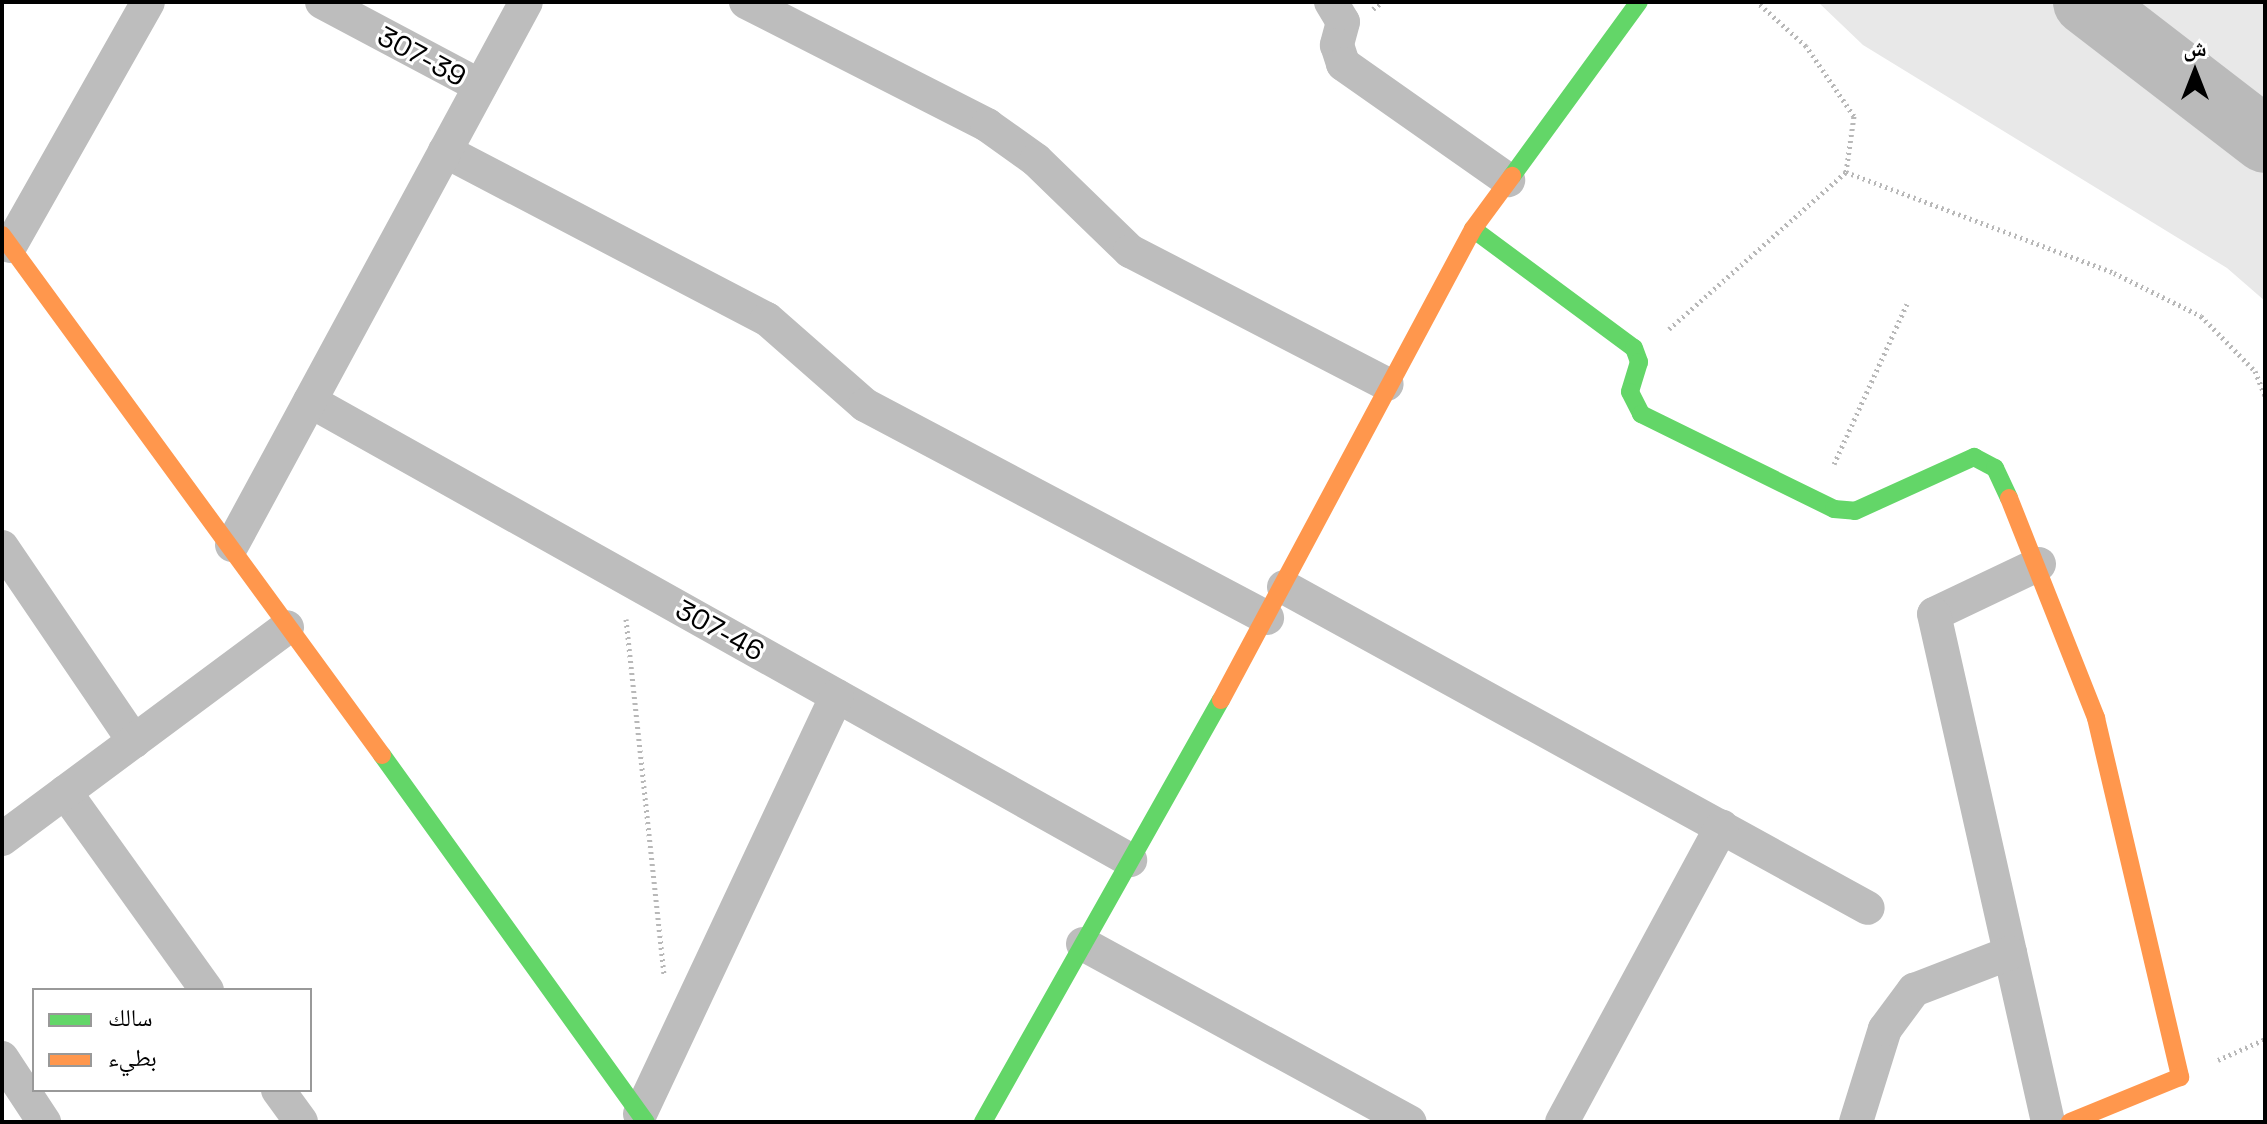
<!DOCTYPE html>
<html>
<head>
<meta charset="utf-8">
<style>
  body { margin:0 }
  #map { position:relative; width:2267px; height:1124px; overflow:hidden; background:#fff; font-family:"Space Grotesk","Noto Naskh Arabic",sans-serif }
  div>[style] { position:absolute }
  .green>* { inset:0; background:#e8e8e8 }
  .river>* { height:66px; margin:-33px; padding:0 33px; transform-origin:33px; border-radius:33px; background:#bababa }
  .path>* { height:5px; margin-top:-2.5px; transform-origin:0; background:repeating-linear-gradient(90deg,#b8b8b8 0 2px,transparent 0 6px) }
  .street>* { height:34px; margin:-17px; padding:0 17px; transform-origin:17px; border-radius:17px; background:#bdbdbd }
  .fast>* { height:18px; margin:-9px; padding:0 9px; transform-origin:9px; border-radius:9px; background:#63d668 }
  .slow>* { height:18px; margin:-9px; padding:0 9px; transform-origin:9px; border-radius:9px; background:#ff974d }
  span { translate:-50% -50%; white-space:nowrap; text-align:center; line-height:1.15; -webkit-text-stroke:6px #fff; paint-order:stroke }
  .street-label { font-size:28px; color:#000 }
  .frame { position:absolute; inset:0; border:4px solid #000; pointer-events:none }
  .legend { position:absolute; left:32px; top:988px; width:280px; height:104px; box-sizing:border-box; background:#fff; border:2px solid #999; margin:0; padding:10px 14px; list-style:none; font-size:24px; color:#000 }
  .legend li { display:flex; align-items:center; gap:16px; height:40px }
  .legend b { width:40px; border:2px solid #999 }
  .north { position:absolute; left:2155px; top:32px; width:80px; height:80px; -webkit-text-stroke:6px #fff; paint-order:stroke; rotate:0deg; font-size:22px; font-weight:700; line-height:32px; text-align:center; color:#000 }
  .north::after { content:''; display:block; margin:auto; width:28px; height:36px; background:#000; clip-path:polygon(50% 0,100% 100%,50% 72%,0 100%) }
</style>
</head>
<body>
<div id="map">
  <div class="green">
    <i style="clip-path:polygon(1818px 2px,2265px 2px,2265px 301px,2227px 268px,1863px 45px)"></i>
  </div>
  <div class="river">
    <i style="left:2086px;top:2px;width:226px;rotate:37.6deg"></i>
  </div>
  <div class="path">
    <i style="left:1373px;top:9px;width:11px;rotate:-38deg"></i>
    <i style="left:1846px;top:172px;width:286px;rotate:20.6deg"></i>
    <i style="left:2114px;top:273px;width:97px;rotate:26.3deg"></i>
    <i style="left:2201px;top:316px;width:77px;rotate:45.5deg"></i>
    <i style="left:2255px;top:371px;width:27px;rotate:68deg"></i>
    <i style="left:1669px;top:329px;width:237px;rotate:-41.6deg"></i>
    <i style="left:1846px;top:172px;width:57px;rotate:-81.9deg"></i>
    <i style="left:1854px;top:116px;width:85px;rotate:-124.4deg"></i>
    <i style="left:1806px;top:46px;width:66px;rotate:-138.1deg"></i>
    <i style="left:1834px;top:464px;width:176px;rotate:-65.5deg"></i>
    <i style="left:626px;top:619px;width:358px;rotate:83.9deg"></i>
    <i style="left:2218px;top:1060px;width:51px;rotate:-24.1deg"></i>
  </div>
  <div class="street">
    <i style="left:322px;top:2px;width:179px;rotate:28deg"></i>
    <i style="left:746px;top:2px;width:271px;rotate:27deg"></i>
    <i style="left:987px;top:125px;width:60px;rotate:35.5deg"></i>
    <i style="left:1036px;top:160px;width:131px;rotate:44.1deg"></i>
    <i style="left:1130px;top:251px;width:289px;rotate:27.4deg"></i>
    <i style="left:1331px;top:2px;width:23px;rotate:59deg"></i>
    <i style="left:1343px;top:22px;width:24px;rotate:105deg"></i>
    <i style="left:1337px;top:45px;width:20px;rotate:72deg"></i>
    <i style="left:1343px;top:64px;width:202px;rotate:35.1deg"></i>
    <i style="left:445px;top:151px;width:363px;rotate:27.6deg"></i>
    <i style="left:767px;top:319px;width:130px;rotate:41.3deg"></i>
    <i style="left:865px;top:405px;width:455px;rotate:27.9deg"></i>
    <i style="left:10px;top:246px;width:280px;rotate:-60.5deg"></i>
    <i style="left:310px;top:401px;width:940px;rotate:29.24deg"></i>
    <i style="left:232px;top:545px;width:617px;rotate:-61.57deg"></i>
    <i style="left:2px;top:547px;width:235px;rotate:55.8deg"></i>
    <i style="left:2039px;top:564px;width:116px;rotate:154.5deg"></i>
    <i style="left:1934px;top:614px;width:521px;rotate:77.35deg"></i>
    <i style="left:1284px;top:587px;width:666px;rotate:28.8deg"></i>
    <i style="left:65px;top:792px;width:244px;rotate:54.4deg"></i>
    <i style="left:2px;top:839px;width:355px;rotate:-36.6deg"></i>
    <i style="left:1083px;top:944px;width:372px;rotate:28.6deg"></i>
    <i style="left:2px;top:1058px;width:77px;rotate:56.7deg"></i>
    <i style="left:278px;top:1090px;width:39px;rotate:54deg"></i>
    <i style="left:640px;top:1114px;width:462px;rotate:-64.8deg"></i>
    <i style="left:1562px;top:1122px;width:336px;rotate:-61.6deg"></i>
    <i style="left:1856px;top:1122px;width:97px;rotate:-72.7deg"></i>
    <i style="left:1885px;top:1029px;width:49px;rotate:-53.4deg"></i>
    <i style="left:1914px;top:990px;width:103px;rotate:-21.1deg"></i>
  </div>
  <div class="fast">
    <i style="left:1512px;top:176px;width:215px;rotate:-53.9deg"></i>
    <i style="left:1473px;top:229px;width:200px;rotate:36.5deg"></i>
    <i style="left:1634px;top:348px;width:15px;rotate:70deg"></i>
    <i style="left:1639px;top:362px;width:31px;rotate:107deg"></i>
    <i style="left:1630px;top:392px;width:25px;rotate:63deg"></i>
    <i style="left:1641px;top:414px;width:215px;rotate:26.2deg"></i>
    <i style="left:1834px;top:509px;width:21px;rotate:5deg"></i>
    <i style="left:1855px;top:511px;width:131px;rotate:-24.4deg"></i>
    <i style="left:1974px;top:457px;width:24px;rotate:28deg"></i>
    <i style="left:1995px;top:468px;width:33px;rotate:65deg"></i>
    <i style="left:382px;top:755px;width:452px;rotate:54.3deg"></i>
    <i style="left:983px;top:1122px;width:484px;rotate:-60.6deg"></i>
  </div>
  <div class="slow">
    <i style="left:2px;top:235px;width:644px;rotate:53.84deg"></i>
    <i style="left:2009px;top:498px;width:237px;rotate:68.4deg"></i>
    <i style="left:2096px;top:718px;width:369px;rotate:76.8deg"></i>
    <i style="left:2180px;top:1077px;width:119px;rotate:157.8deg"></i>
    <i style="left:1221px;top:700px;width:534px;rotate:-61.85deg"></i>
    <i style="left:1473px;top:229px;width:66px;rotate:-53.7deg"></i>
  </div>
  <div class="street-label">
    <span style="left:422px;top:56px;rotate:28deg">307-39</span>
    <span style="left:720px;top:630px;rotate:29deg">307-46</span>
  </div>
  <div class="frame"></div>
  <ul class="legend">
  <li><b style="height:10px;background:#63d668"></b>سالك</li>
  <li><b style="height:10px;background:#ff974d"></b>بطيء</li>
  </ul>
  <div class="north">ش</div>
</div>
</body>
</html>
